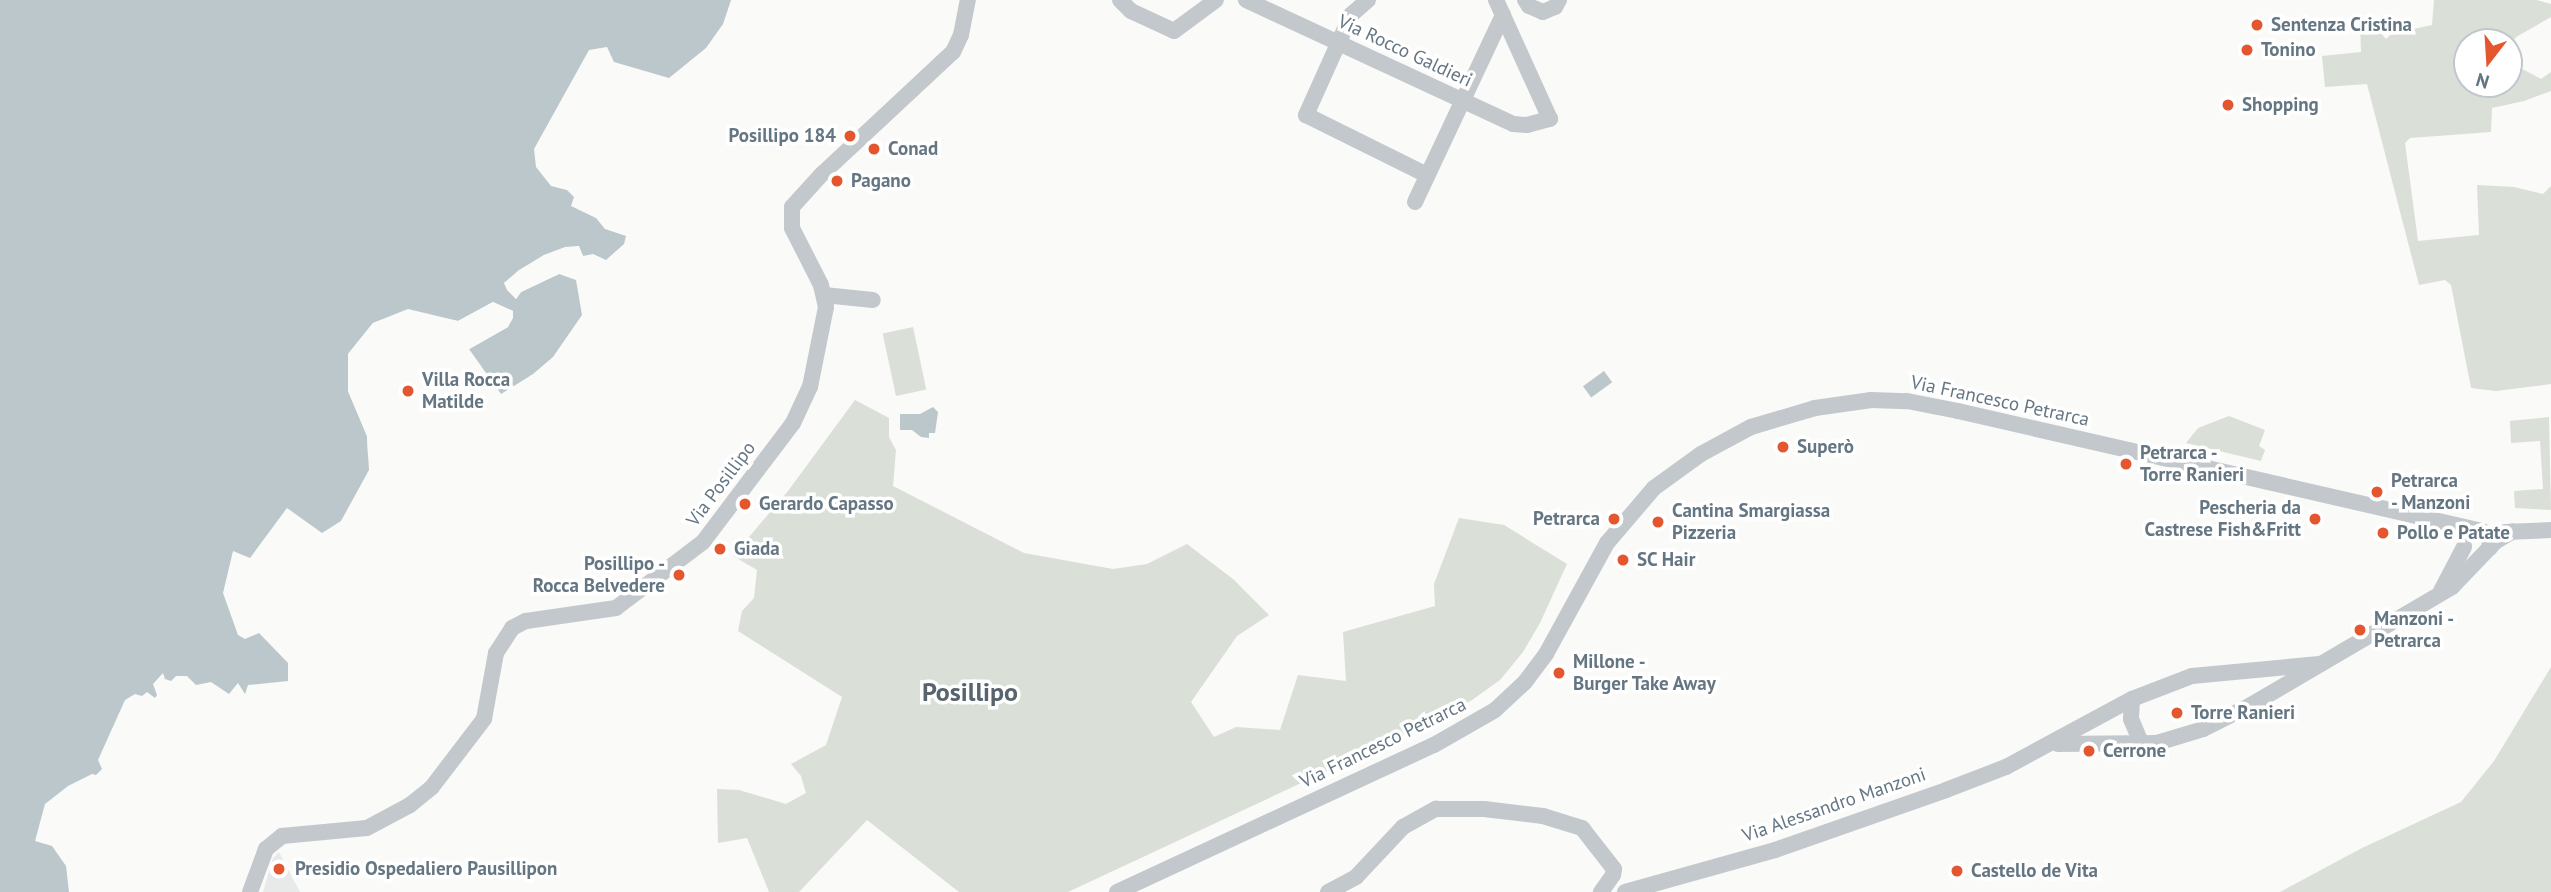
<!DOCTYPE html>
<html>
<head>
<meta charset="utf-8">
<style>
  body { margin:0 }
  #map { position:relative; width:2551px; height:892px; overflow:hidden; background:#fafaf8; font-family:"PT Sans",sans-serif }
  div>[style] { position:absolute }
  .built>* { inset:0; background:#e8e9e9 }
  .green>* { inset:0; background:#dadfd7; transform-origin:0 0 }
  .water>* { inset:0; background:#bbc7cb; transform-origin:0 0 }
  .pier>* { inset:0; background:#fafaf8 }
  .minor>* { height:16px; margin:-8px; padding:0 8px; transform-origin:8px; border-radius:8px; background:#c3c8cc }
  .dots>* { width:19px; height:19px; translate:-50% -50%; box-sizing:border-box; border:4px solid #fff; border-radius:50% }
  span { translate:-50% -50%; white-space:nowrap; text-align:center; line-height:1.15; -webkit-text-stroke:7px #fff; paint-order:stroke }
  .poi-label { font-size:19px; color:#657683; font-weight:700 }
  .left { translate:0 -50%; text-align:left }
  .right { translate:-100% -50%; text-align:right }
  .street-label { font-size:19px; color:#657683 }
  .district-label { font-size:26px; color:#57646e; font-weight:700 }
  .north { position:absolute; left:2453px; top:28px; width:70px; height:70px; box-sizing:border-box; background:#fff; border:2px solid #c1c8cd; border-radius:50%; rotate:197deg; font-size:19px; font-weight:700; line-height:28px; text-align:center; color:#657683 }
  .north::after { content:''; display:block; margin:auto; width:24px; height:32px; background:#e4572e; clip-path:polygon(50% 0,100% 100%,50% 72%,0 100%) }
</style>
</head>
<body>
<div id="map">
  <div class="built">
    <i style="clip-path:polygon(279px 852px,300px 892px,263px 892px,273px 858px)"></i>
  </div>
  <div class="green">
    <i style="clip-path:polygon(2434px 0,2536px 0,2551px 4px,2551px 17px,2516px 37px,2509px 48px,2509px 42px,2467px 42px,2467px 84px,2509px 84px,2509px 54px,2515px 65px,2541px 79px,2551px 72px,2551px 91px,2524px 101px,2492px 108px,2491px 132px,2410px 138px,2405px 143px,2418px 241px,2479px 235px,2477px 185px,2514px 187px,2543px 194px,2551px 186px,2551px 384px,2496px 391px,2471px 388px,2451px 285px,2445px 280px,2419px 285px,2367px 84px,2325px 87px,2322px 56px,2361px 52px,2360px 23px,2373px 24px,2386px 39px,2391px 34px,2432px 25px)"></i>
    <i style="left:913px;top:327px;width:64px;height:31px;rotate:78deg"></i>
    <i style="clip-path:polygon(855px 400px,889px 418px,889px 437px,896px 450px,893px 486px,1024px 553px,1113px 569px,1147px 564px,1187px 544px,1233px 579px,1269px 615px,1237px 636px,1191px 702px,1214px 737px,1236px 727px,1280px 730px,1298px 675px,1346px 681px,1343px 632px,1435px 606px,1434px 584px,1459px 518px,1504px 525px,1567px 564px,1540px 623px,1523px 652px,1500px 680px,1472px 700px,1434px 721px,1068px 892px,959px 892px,867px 820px,799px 892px,769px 892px,747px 838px,718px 843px,717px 789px,739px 790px,786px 804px,806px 793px,801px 776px,791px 764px,826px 745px,842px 697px,738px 631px,742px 611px,754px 598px,757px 570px,733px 556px,788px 491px)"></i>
    <i style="clip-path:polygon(2229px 416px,2265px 430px,2259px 446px,2265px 450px,2261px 461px,2186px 443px,2198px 428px)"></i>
    <i style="clip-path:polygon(2549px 417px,2551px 510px,2515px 508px,2514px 491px,2543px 489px,2540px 441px,2511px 443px,2510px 421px)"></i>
    <i style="clip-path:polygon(2551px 667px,2551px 892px,2280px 892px,2362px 848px,2461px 802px,2494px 761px)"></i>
  </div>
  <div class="water">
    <i style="clip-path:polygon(0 0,731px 0,723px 24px,706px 48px,669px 78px,614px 62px,607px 47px,589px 50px,534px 149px,536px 167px,551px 186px,567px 190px,574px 197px,571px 206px,596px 218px,605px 229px,626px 236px,624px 244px,606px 260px,593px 254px,583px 256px,578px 246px,544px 255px,504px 283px,516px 299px,521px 292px,559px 274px,576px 280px,582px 315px,553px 357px,533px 374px,501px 394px,469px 349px,508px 327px,513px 311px,493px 302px,458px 321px,407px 310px,373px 323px,348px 354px,348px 391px,367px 436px,369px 470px,341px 521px,322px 533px,287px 508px,250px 558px,233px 551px,223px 593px,238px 635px,245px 639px,259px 633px,288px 663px,288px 681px,248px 685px,245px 694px,238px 683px,229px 694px,211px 682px,196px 685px,187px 676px,176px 676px,171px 681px,165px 679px,163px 673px,153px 684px,157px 695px,155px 698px,147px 692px,142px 696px,135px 694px,125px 700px,98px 760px,102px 769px,96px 775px,92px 774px,68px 786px,45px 804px,35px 841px,52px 846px,66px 866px,69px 892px,0 892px)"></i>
    <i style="left:1604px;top:371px;width:14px;height:26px;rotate:54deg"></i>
    <i style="clip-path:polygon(933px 407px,938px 412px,935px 433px,929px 433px,929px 438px,921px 437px,912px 430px,900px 430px,900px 414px,920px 414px)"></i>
  </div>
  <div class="pier">
    <i style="clip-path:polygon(579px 246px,583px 256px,580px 258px,576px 250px,566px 250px,546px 258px,508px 284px,516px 294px,557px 270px,562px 271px,559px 274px,521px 292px,516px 299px,507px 290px,504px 283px,519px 270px,544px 255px,565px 247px)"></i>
    <i style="clip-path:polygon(493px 302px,513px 311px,513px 318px,508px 327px,466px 351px,467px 347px,506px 325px,510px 313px,493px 306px,458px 325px,408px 313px,376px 326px,352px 355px,352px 391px,370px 435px,372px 458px,368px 457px,367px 436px,348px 391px,348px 354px,373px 323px,408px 309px,458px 321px)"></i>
  </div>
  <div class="minor">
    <i style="left:1120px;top:0;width:16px;rotate:45deg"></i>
    <i style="left:1131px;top:11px;width:47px;rotate:24.9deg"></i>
    <i style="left:1174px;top:31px;width:52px;rotate:-36.4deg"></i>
    <i style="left:1246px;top:0;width:294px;rotate:24.9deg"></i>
    <i style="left:1513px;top:124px;width:14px;rotate:4deg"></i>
    <i style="left:1527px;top:125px;width:24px;rotate:-15deg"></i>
    <i style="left:1550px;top:119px;width:131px;rotate:-114.4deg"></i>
    <i style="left:1368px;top:0;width:23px;rotate:139deg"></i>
    <i style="left:1351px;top:15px;width:110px;rotate:114.2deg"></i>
    <i style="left:1306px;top:115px;width:135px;rotate:26.4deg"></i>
    <i style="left:1525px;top:0;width:7px;rotate:56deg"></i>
    <i style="left:1529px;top:6px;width:15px;rotate:23deg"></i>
    <i style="left:1543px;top:12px;width:13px;rotate:-23deg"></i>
    <i style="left:1555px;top:7px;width:8px;rotate:-60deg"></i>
    <i style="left:1415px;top:202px;width:207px;rotate:-64.8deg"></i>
    <i style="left:824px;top:295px;width:49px;rotate:5.8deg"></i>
    <i style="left:2505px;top:532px;width:46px;rotate:-2.5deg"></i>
    <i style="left:2441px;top:591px;width:50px;rotate:-62.4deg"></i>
    <i style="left:2132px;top:699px;width:20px;rotate:93deg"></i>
    <i style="left:2131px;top:719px;width:25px;rotate:67deg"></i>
    <i style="left:2058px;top:744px;width:99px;rotate:-0.6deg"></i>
    <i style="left:2157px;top:743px;width:48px;rotate:-16.9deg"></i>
    <i style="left:2203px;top:729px;width:54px;rotate:-26.6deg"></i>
    <i style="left:2251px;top:705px;width:233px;rotate:-30.4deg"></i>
    <i style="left:2452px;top:587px;width:62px;rotate:-46.3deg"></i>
    <i style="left:2495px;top:542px;width:21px;rotate:-31deg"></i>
    <i style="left:250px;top:892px;width:46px;rotate:-69.6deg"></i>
    <i style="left:266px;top:849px;width:21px;rotate:-39deg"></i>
    <i style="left:282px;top:836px;width:85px;rotate:-5.4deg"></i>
    <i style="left:367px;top:828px;width:49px;rotate:-28.1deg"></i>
    <i style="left:410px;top:805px;width:28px;rotate:-39deg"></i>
    <i style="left:432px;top:787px;width:86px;rotate:-52.6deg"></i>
    <i style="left:484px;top:719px;width:67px;rotate:-79.7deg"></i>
    <i style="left:496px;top:653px;width:30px;rotate:-57deg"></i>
    <i style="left:512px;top:628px;width:16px;rotate:-27deg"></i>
    <i style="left:526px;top:621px;width:91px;rotate:-8.2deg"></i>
    <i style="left:616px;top:608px;width:109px;rotate:-37.2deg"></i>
    <i style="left:703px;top:542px;width:149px;rotate:-52.9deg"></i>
    <i style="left:793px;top:423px;width:40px;rotate:-65deg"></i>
    <i style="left:810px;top:387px;width:82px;rotate:-78.7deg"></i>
    <i style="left:826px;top:307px;width:23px;rotate:-103deg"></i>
    <i style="left:821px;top:285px;width:64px;rotate:-117deg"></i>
    <i style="left:792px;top:228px;width:21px;rotate:-90deg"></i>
    <i style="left:792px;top:207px;width:45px;rotate:-47.7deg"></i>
    <i style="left:822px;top:174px;width:179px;rotate:-43deg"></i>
    <i style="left:953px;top:52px;width:19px;rotate:-65deg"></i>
    <i style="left:961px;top:35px;width:36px;rotate:-79deg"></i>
    <i style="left:1117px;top:892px;width:349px;rotate:-24.9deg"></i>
    <i style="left:1434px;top:745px;width:70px;rotate:-29.8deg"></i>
    <i style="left:1495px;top:710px;width:41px;rotate:-43deg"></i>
    <i style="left:1525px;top:682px;width:35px;rotate:-53deg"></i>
    <i style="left:1546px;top:654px;width:127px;rotate:-61.2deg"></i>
    <i style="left:1607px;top:543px;width:72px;rotate:-49.5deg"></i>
    <i style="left:1654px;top:488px;width:58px;rotate:-35.9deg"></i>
    <i style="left:1701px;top:454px;width:57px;rotate:-28.4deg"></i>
    <i style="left:1751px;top:427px;width:67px;rotate:-16.5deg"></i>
    <i style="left:1815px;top:408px;width:57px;rotate:-8.1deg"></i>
    <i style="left:1871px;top:400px;width:36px;rotate:2deg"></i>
    <i style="left:1907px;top:401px;width:52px;rotate:11.1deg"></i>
    <i style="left:1958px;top:411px;width:538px;rotate:12.9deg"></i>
    <i style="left:2482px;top:531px;width:9px;rotate:41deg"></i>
    <i style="left:2489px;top:537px;width:11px;rotate:85deg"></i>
    <i style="left:1328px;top:892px;width:32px;rotate:-28deg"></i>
    <i style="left:1356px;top:877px;width:69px;rotate:-46.8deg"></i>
    <i style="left:1403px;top:827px;width:38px;rotate:-29deg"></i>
    <i style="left:1436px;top:809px;width:48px"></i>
    <i style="left:1484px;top:809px;width:59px;rotate:6.8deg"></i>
    <i style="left:1543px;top:816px;width:41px;rotate:17.1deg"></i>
    <i style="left:1582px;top:828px;width:52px;rotate:52deg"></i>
    <i style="left:1614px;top:869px;width:6px;rotate:99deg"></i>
    <i style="left:1613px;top:875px;width:21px;rotate:125deg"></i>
    <i style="left:1625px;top:892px;width:156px;rotate:-15.6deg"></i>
    <i style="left:1775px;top:850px;width:181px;rotate:-19.3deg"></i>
    <i style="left:1946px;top:790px;width:64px;rotate:-21deg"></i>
    <i style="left:2006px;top:767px;width:143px;rotate:-28.4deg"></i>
    <i style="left:2132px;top:699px;width:64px;rotate:-21deg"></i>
    <i style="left:2192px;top:676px;width:128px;rotate:-5.4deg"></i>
  </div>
  <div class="dots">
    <i style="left:2257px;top:25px;background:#e4572e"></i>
    <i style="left:2247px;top:50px;background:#e4572e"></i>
    <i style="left:2228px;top:105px;background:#e4572e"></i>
    <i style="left:850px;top:136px;background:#e4572e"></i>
    <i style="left:874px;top:149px;background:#e4572e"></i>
    <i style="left:837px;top:181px;background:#e4572e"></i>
    <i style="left:408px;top:391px;background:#e4572e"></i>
    <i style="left:1783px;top:447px;background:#e4572e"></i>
    <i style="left:2126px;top:464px;background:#e4572e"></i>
    <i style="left:2377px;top:492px;background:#e4572e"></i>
    <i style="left:745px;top:504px;background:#e4572e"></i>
    <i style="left:1614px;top:519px;background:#e4572e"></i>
    <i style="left:2315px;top:519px;background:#e4572e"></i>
    <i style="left:1658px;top:522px;background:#e4572e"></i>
    <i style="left:2383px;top:533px;background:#e4572e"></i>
    <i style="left:720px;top:549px;background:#e4572e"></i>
    <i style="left:1623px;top:560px;background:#e4572e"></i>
    <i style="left:679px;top:575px;background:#e4572e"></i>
    <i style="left:2360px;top:630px;background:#e4572e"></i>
    <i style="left:1559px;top:673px;background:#e4572e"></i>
    <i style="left:2177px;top:713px;background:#e4572e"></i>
    <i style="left:2089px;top:751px;background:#e4572e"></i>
    <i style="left:279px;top:869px;background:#e4572e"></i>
    <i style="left:1957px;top:871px;background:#e4572e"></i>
  </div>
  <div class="poi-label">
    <span class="left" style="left:2271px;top:25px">Sentenza Cristina</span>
    <span class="left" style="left:2261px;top:50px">Tonino</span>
    <span class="left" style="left:2242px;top:105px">Shopping</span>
    <span class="right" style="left:836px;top:136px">Posillipo 184</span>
    <span class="left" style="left:888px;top:149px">Conad</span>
    <span class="left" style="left:851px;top:181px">Pagano</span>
    <span class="left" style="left:422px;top:391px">Villa Rocca<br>Matilde</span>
    <span class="left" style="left:1797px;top:447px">Superò</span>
    <span class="left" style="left:2140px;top:464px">Petrarca -<br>Torre Ranieri</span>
    <span class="left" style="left:2391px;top:492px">Petrarca<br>- Manzoni</span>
    <span class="left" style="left:759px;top:504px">Gerardo Capasso</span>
    <span class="right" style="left:2301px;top:519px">Pescheria da<br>Castrese Fish&amp;Fritt</span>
    <span class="left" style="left:1672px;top:522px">Cantina Smargiassa<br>Pizzeria</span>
    <span class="right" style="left:1600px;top:519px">Petrarca</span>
    <span class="left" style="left:2397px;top:533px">Pollo e Patate</span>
    <span class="left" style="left:734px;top:549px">Giada</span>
    <span class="left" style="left:1637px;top:560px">SC Hair</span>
    <span class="right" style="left:665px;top:575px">Posillipo -<br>Rocca Belvedere</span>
    <span class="left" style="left:2374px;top:630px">Manzoni -<br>Petrarca</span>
    <span class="left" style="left:1573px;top:673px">Millone -<br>Burger Take Away</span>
    <span class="left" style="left:2191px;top:713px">Torre Ranieri</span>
    <span class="left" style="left:2103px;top:751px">Cerrone</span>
    <span class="left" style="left:295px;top:869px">Presidio Ospedaliero Pausillipon</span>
    <span class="left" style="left:1971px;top:871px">Castello de Vita</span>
  </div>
  <div class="street-label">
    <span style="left:1405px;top:51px;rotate:25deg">Via Rocco Galdieri</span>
    <span style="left:2000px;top:401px;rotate:12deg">Via Francesco Petrarca</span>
    <span style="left:721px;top:484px;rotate:-53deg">Via Posillipo</span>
    <span style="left:1383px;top:743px;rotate:-26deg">Via Francesco Petrarca</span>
    <span style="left:1834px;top:805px;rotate:-19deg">Via Alessandro Manzoni</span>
  </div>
  <div class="district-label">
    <span style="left:970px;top:692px">Posillipo</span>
  </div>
  <div class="north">N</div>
</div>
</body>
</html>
